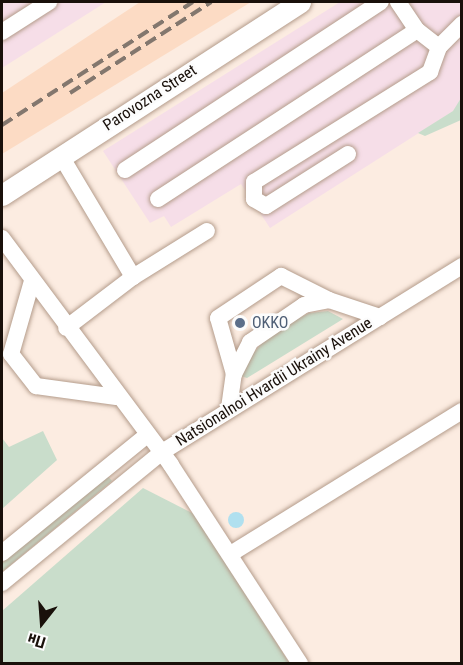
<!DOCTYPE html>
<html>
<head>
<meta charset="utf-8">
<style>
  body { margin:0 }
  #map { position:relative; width:463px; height:665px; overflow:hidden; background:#fcece1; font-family:"Roboto Condensed",sans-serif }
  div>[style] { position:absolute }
  .industrial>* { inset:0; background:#f6dee8 }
  .built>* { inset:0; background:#fcdbc4 }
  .green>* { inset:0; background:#c9ddcb }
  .water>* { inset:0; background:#b0e0ef }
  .round { border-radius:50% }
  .roads { filter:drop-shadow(0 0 2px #b49c8b) drop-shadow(0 0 2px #b49c8b) }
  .minor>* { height:16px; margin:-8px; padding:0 8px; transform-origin:8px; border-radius:8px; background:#fff }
  .major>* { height:21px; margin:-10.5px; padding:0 10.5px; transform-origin:10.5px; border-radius:10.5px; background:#fff }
  .rail>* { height:4px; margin-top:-2px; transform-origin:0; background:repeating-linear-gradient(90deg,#83776e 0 12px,transparent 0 18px) }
  .dots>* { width:16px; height:16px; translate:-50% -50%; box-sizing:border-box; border:3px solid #fcfcfc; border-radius:50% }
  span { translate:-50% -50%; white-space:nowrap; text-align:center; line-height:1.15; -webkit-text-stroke:5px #fcfcfc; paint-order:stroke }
  .street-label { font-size:16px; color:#19100a }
  .service-label { font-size:16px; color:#4e5e75 }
  .left { translate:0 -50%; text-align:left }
  .frame { position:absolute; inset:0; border:3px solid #19100a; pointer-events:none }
  .north { position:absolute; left:12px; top:593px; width:60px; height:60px; -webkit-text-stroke:4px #fcfcfc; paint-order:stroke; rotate:197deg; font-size:16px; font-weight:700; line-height:24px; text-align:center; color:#19100a }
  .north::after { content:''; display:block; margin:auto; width:21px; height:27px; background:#19100a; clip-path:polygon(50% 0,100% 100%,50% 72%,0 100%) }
</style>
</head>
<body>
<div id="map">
  <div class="industrial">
    <i style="clip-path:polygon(2px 2px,106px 2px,2px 68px)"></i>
    <i style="clip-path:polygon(340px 2px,461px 2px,461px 106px,270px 228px,241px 184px,171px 227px,164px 216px,150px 223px,103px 151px)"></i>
  </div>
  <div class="built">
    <i style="clip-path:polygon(140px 2px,251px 2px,2px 154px,2px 93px)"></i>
  </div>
  <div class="green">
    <i style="clip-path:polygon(461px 98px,461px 120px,425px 136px,418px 133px,453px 111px)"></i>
    <i style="clip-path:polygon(328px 311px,343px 319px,247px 378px,241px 376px,249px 358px,271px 333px,309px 313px)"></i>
    <i style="clip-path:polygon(43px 431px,57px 460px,2px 509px,2px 438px,9px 447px)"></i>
    <i style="clip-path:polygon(107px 475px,112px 481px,2px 572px,2px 563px)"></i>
    <i style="clip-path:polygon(143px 488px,194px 514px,290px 664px,2px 664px,2px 611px)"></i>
  </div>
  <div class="water">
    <i class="round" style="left:228px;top:512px;width:16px;height:16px"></i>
  </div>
  <div class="roads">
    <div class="minor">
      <i style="left:398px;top:2px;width:34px;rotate:56deg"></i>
      <i style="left:417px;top:30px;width:28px;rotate:38deg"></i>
      <i style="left:2px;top:32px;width:56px;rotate:-32.6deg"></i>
      <i style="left:348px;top:154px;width:97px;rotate:147.6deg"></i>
      <i style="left:266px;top:206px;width:14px;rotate:-150deg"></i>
      <i style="left:254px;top:199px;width:17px;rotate:-90deg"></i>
      <i style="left:254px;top:182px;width:208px;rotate:-32deg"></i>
      <i style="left:430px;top:72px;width:27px;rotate:-70deg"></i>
      <i style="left:439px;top:47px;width:33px;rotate:-45deg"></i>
      <i style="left:61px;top:156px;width:141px;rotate:59.2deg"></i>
      <i style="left:133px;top:277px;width:84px;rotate:142.7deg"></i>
      <i style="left:125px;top:170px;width:306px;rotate:-33.3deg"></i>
      <i style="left:158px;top:199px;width:309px;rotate:-33.1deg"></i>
      <i style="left:2px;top:238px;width:283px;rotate:53.3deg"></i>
      <i style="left:171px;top:465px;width:237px;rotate:57deg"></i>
      <i style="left:133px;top:277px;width:87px;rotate:-31.9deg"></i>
      <i style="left:32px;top:281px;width:76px;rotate:106deg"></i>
      <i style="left:11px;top:354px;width:41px;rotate:52deg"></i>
      <i style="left:36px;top:386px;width:81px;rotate:7.8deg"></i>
      <i style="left:234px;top:374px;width:58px;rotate:-105.9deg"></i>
      <i style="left:218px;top:318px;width:76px;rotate:-33.7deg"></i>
      <i style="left:281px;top:276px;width:54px;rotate:26.6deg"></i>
      <i style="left:229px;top:408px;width:34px;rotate:-82deg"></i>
      <i style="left:234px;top:374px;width:36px;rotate:-63deg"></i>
      <i style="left:250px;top:342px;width:65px;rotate:-34.4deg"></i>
      <i style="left:304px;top:305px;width:25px;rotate:-11deg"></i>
      <i style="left:329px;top:300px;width:54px;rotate:18.4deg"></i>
      <i style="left:2px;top:553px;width:187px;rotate:-39.1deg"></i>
      <i style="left:232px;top:553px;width:270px;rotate:-31.7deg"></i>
      <i style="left:2px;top:583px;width:207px;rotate:-39.3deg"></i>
      <i style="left:162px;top:452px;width:353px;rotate:-31.8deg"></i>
    </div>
    <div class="major">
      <i style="left:2px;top:195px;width:355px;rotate:-32.9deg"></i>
    </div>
  </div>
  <div class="rail">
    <i style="left:70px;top:93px;width:168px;rotate:-32.8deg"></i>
    <i style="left:2px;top:125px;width:227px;rotate:-32.8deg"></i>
  </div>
  <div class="dots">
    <i style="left:240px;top:323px;background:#5c6f8a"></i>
  </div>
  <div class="street-label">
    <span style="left:150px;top:98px;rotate:-33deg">Parovozna Street</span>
    <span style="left:274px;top:382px;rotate:-32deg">Natsionalnoi Hvardii Ukrainy Avenue</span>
  </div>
  <div class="service-label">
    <span class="left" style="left:252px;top:323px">OKKO</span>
  </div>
  <div class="frame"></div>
  <div class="north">Пн</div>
</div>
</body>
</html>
